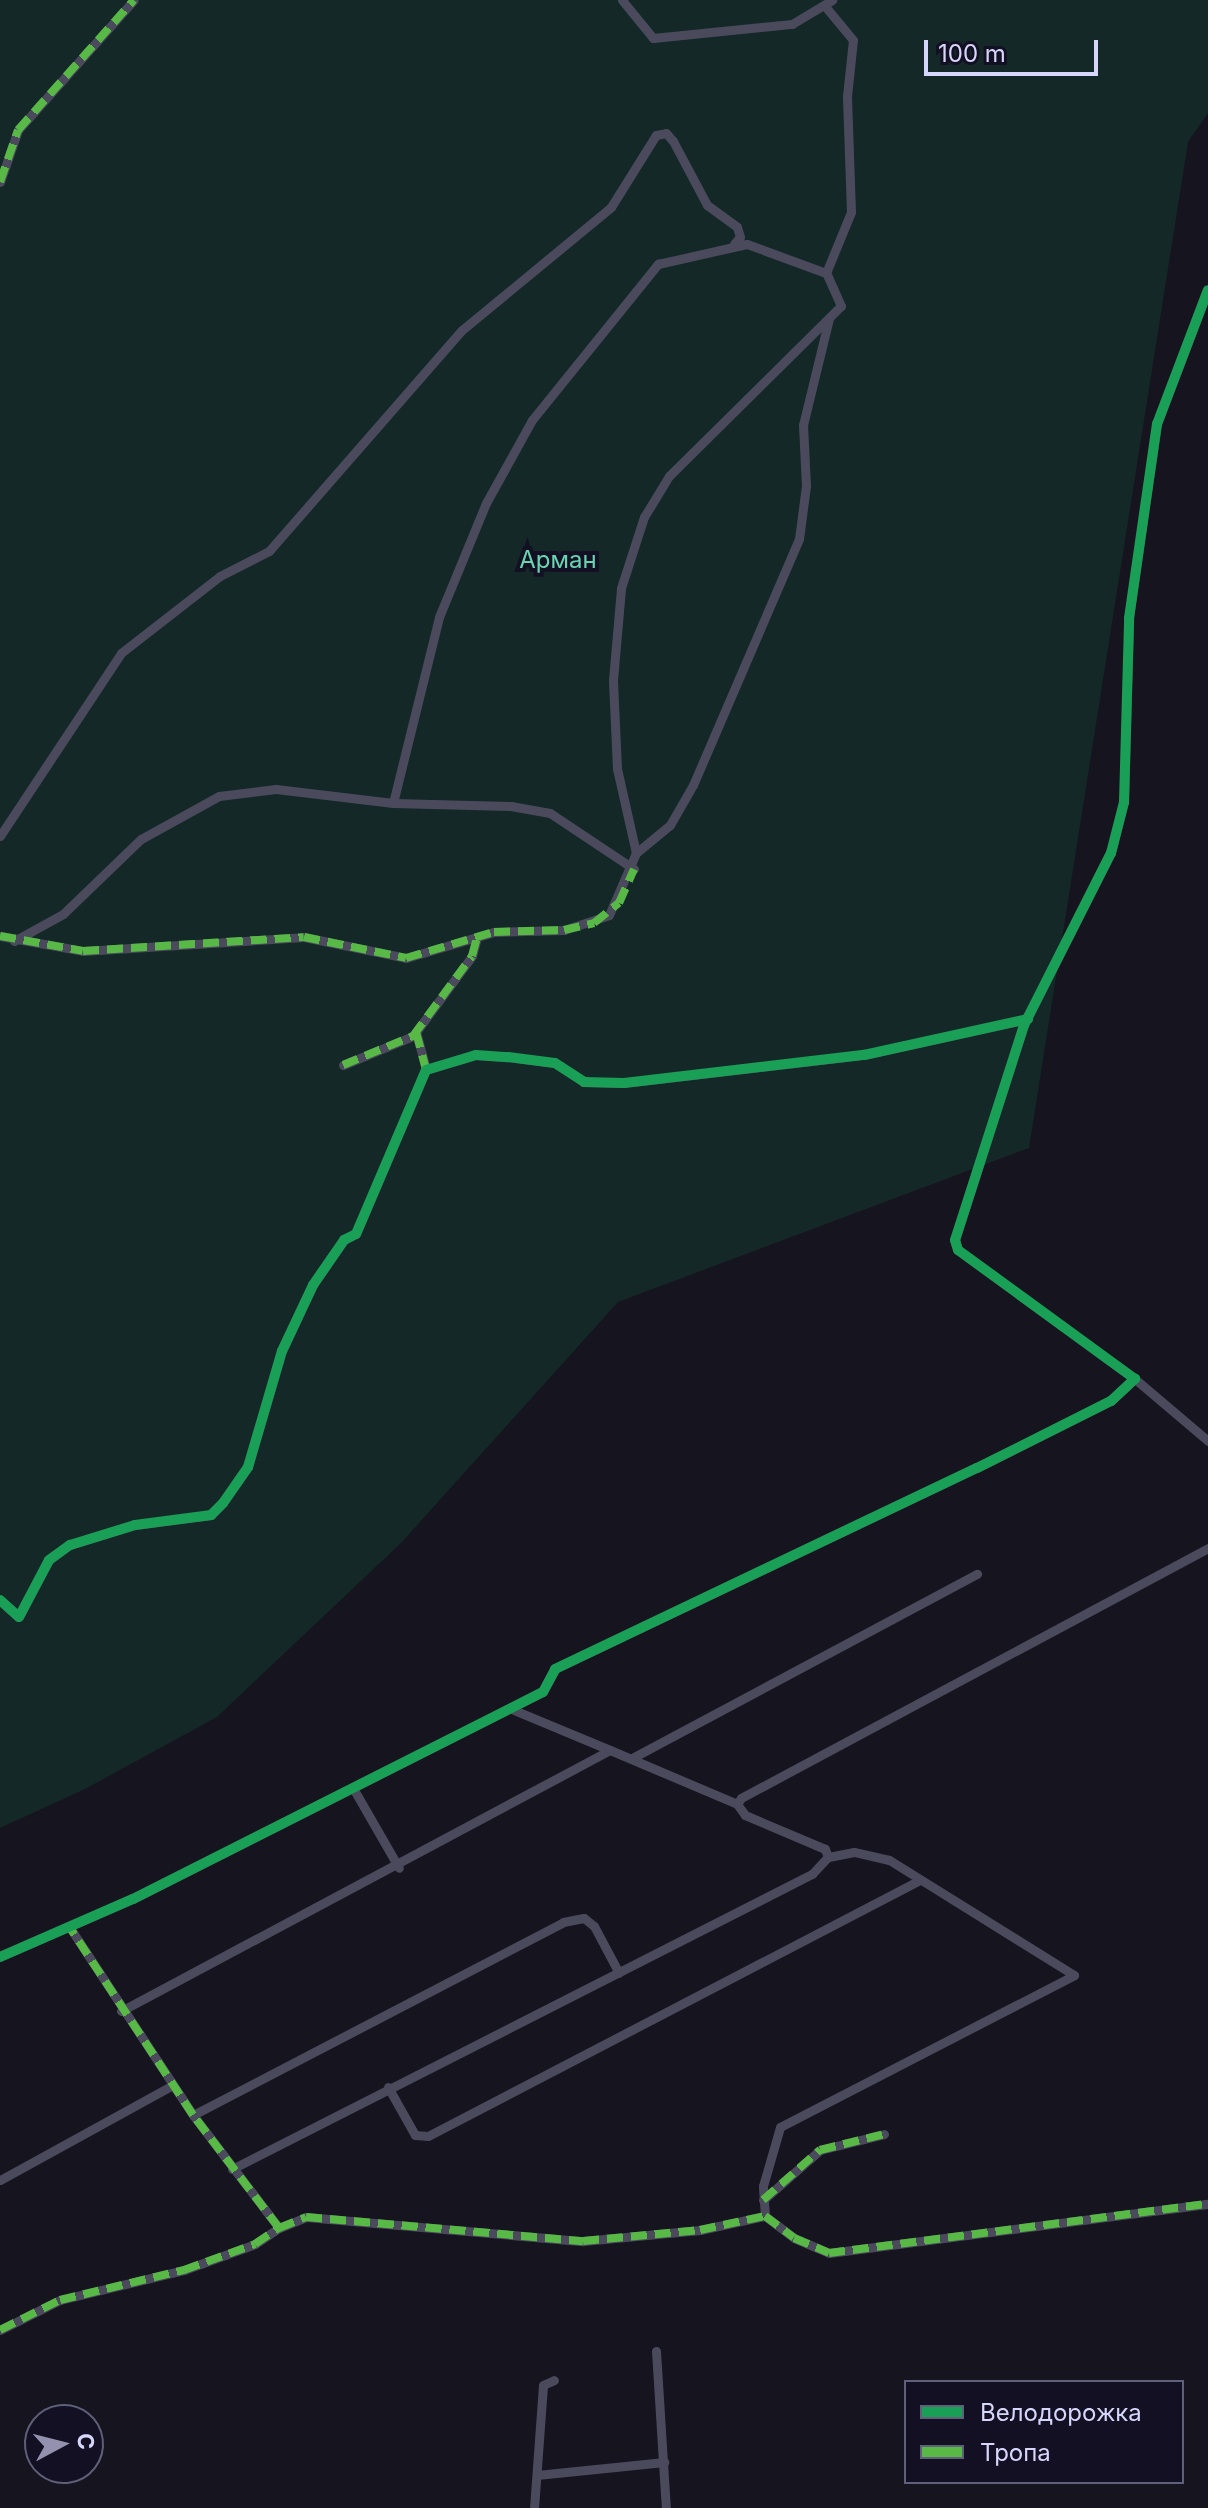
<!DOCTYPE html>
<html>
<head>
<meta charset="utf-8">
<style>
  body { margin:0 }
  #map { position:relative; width:1208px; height:2508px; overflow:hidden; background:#16141e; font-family:Inter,sans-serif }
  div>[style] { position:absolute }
  .green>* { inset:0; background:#142828 }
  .street>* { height:9px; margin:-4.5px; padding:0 4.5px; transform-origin:4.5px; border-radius:4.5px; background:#4b4a5d }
  .quiet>* { height:8px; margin-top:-4px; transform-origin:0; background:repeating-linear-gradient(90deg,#58b947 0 16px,transparent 0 24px) }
  .cycleway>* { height:10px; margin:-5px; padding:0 5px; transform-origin:5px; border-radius:5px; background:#1a9f57 }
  span { translate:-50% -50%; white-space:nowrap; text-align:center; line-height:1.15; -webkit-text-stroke:8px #121022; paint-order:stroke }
  .park-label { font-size:24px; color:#68d4b0 }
  .legend { position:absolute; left:904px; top:2380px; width:280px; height:104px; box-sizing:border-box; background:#121022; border:2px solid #605f79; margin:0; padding:10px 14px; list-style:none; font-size:24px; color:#d6d5fb }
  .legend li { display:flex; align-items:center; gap:16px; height:40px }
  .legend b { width:40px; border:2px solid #605f79 }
  .north { position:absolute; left:24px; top:2404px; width:80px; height:80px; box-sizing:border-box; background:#121022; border:2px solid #605f79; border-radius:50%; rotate:83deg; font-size:22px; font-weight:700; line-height:32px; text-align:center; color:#d6d5fb }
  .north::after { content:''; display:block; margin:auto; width:28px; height:36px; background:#9391ae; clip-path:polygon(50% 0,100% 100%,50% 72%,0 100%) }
  .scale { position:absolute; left:924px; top:40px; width:174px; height:36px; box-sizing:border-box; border:4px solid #d6d5fb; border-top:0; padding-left:10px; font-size:24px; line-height:28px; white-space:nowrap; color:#d6d5fb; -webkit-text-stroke:6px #121022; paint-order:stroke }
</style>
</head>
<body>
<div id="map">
  <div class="green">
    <i style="clip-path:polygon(0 0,1208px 0,1208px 113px,1188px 142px,1029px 1148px,618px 1302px,401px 1543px,217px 1717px,85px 1789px,0 1828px)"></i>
  </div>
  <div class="street">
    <i style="left:622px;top:0;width:49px;rotate:50.8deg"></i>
    <i style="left:653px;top:38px;width:140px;rotate:-5.8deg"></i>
    <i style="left:792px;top:24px;width:47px;rotate:-31deg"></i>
    <i style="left:0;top:182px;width:55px;rotate:-70.9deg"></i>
    <i style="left:18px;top:130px;width:174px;rotate:-48.3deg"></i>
    <i style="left:0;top:836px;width:219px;rotate:-56.5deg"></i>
    <i style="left:121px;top:653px;width:125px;rotate:-37.9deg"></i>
    <i style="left:220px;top:576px;width:55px;rotate:-27deg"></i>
    <i style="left:269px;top:551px;width:293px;rotate:-48.9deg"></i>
    <i style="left:462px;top:330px;width:193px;rotate:-39.5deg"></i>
    <i style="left:611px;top:207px;width:85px;rotate:-58deg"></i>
    <i style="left:656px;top:135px;width:10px;rotate:-11deg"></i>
    <i style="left:666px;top:133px;width:11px;rotate:49deg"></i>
    <i style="left:673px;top:141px;width:72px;rotate:62deg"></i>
    <i style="left:707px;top:205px;width:37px;rotate:36deg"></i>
    <i style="left:737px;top:227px;width:10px;rotate:73deg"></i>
    <i style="left:740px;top:237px;width:9px;rotate:131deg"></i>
    <i style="left:636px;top:853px;width:86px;rotate:-102.7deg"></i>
    <i style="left:617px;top:769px;width:89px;rotate:-92.6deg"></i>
    <i style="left:613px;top:680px;width:92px;rotate:-85deg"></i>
    <i style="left:621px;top:588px;width:75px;rotate:-72.1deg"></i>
    <i style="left:644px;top:517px;width:48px;rotate:-58.6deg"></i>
    <i style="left:669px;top:476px;width:242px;rotate:-44.7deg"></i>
    <i style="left:841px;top:306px;width:36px;rotate:-114deg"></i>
    <i style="left:826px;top:273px;width:66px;rotate:-67.7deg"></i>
    <i style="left:851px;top:212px;width:116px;rotate:-92deg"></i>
    <i style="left:847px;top:96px;width:56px;rotate:-83.9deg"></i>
    <i style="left:853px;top:40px;width:45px;rotate:-129.6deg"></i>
    <i style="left:634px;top:869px;width:101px;rotate:-146.3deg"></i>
    <i style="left:550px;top:813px;width:40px;rotate:-170deg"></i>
    <i style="left:511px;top:806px;width:118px;rotate:-178.5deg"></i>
    <i style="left:393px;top:803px;width:192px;rotate:-76.1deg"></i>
    <i style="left:439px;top:617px;width:123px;rotate:-67.6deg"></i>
    <i style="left:486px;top:503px;width:95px;rotate:-61deg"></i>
    <i style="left:532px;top:420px;width:201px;rotate:-51.1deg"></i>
    <i style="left:658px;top:264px;width:91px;rotate:-12.7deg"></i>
    <i style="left:747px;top:244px;width:84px;rotate:20.2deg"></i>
    <i style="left:0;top:936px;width:84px;rotate:10.2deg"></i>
    <i style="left:83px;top:951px;width:221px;rotate:-3.6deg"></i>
    <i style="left:304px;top:937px;width:104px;rotate:11.6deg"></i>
    <i style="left:406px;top:958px;width:92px;rotate:-16.5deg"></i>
    <i style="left:494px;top:932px;width:70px;rotate:-1.6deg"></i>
    <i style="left:564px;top:930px;width:47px;rotate:-18.4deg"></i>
    <i style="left:609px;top:915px;width:68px;rotate:-66.5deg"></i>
    <i style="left:636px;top:853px;width:44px;rotate:-39.5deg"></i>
    <i style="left:670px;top:825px;width:46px;rotate:-60.1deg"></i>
    <i style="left:693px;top:785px;width:268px;rotate:-66.7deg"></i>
    <i style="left:799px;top:539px;width:53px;rotate:-82.5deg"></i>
    <i style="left:806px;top:486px;width:61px;rotate:-92.8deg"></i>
    <i style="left:803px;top:425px;width:110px;rotate:-76.3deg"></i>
    <i style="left:14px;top:941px;width:56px;rotate:-28.9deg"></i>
    <i style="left:63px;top:914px;width:108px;rotate:-43.9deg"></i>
    <i style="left:141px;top:839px;width:89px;rotate:-28.9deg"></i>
    <i style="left:219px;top:796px;width:57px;rotate:-7deg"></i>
    <i style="left:276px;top:789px;width:118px;rotate:6.8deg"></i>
    <i style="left:416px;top:1032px;width:39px;rotate:75deg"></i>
    <i style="left:343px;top:1065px;width:76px;rotate:-22.5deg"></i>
    <i style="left:413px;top:1036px;width:99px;rotate:-53.6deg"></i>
    <i style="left:472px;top:956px;width:20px;rotate:-75deg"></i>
    <i style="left:1135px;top:1379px;width:96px;rotate:40.3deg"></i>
    <i style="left:0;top:1600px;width:25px;rotate:42deg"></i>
    <i style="left:19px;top:1617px;width:64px;rotate:-62.2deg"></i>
    <i style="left:49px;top:1560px;width:26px;rotate:-36deg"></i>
    <i style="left:70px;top:1545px;width:68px;rotate:-17.1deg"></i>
    <i style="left:135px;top:1525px;width:77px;rotate:-7.5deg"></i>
    <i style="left:211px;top:1515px;width:17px;rotate:-45deg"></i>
    <i style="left:223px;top:1503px;width:44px;rotate:-55.2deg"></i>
    <i style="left:248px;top:1467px;width:121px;rotate:-73.7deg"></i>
    <i style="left:282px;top:1351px;width:73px;rotate:-64.8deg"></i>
    <i style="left:313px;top:1285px;width:55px;rotate:-55.4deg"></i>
    <i style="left:344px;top:1240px;width:13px;rotate:-27deg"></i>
    <i style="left:356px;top:1234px;width:178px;rotate:-66.9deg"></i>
    <i style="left:426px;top:1070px;width:52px;rotate:-16.7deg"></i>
    <i style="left:476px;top:1055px;width:32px;rotate:4deg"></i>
    <i style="left:508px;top:1057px;width:47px;rotate:7.3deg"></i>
    <i style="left:555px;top:1063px;width:35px;rotate:33deg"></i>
    <i style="left:584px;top:1082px;width:40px;rotate:1.4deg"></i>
    <i style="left:624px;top:1083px;width:242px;rotate:-6.7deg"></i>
    <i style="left:864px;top:1055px;width:168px;rotate:-12.4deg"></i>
    <i style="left:610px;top:1750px;width:138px;rotate:23deg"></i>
    <i style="left:634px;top:1757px;width:389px;rotate:-28.1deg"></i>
    <i style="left:353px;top:1788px;width:92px;rotate:60.1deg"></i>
    <i style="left:0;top:1957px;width:145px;rotate:-23.6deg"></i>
    <i style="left:133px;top:1899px;width:459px;rotate:-26.8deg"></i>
    <i style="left:543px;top:1692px;width:26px;rotate:-62deg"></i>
    <i style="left:555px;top:1669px;width:467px;rotate:-25.5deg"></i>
    <i style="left:977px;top:1468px;width:150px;rotate:-26.6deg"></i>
    <i style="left:1111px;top:1401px;width:33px;rotate:-43deg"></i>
    <i style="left:1135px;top:1379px;width:219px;rotate:-143.9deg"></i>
    <i style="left:958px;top:1250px;width:10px;rotate:-107deg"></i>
    <i style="left:955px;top:1240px;width:226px;rotate:-72.2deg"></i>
    <i style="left:1024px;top:1025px;width:193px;rotate:-63.2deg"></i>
    <i style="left:1111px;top:853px;width:53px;rotate:-75.7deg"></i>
    <i style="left:1124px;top:802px;width:184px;rotate:-88.4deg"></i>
    <i style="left:1129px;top:618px;width:196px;rotate:-81.8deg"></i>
    <i style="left:1157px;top:424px;width:143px;rotate:-69.2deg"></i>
    <i style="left:121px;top:2011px;width:554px;rotate:-28.09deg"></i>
    <i style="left:610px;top:1750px;width:109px;rotate:-157.4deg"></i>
    <i style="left:388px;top:2087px;width:55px;rotate:60.6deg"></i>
    <i style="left:415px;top:2135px;width:13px;rotate:4deg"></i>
    <i style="left:428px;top:2136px;width:555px;rotate:-27.49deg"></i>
    <i style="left:193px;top:2115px;width:417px;rotate:-27.5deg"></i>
    <i style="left:563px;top:1922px;width:21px;rotate:-11deg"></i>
    <i style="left:584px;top:1918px;width:13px;rotate:39deg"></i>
    <i style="left:594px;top:1926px;width:53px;rotate:62deg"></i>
    <i style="left:232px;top:2169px;width:651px;rotate:-26.96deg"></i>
    <i style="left:812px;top:1874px;width:23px;rotate:-47deg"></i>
    <i style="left:828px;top:1857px;width:9px;rotate:-111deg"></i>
    <i style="left:825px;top:1849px;width:87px;rotate:-157deg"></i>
    <i style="left:745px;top:1815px;width:14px;rotate:-126deg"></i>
    <i style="left:737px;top:1804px;width:7px;rotate:-56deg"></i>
    <i style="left:741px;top:1798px;width:530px;rotate:-28.16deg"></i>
    <i style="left:0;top:2180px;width:197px;rotate:-28.8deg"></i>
    <i style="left:763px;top:2200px;width:76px;rotate:-41.3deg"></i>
    <i style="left:820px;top:2150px;width:66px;rotate:-14deg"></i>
    <i style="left:765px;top:2216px;width:30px;rotate:-94deg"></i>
    <i style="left:763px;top:2186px;width:61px;rotate:-73.9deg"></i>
    <i style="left:780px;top:2127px;width:331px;rotate:-27.3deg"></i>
    <i style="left:1074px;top:1975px;width:218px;rotate:-148.1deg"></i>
    <i style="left:889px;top:1860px;width:36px;rotate:-167deg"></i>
    <i style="left:854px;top:1852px;width:26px;rotate:169deg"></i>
    <i style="left:279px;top:2228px;width:29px;rotate:-22deg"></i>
    <i style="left:306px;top:2217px;width:278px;rotate:5deg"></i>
    <i style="left:583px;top:2241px;width:118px;rotate:-5.4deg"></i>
    <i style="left:700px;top:2230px;width:66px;rotate:-12.2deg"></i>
    <i style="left:765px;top:2216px;width:36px;rotate:37deg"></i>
    <i style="left:794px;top:2238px;width:38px;rotate:23deg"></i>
    <i style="left:829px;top:2253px;width:382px;rotate:-7.4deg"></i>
    <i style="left:0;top:2330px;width:67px;rotate:-26.6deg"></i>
    <i style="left:60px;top:2300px;width:128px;rotate:-13.6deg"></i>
    <i style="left:184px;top:2270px;width:76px;rotate:-20.1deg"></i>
    <i style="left:255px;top:2244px;width:29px;rotate:-34deg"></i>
    <i style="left:279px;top:2228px;width:142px;rotate:-127.3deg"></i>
    <i style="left:193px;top:2115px;width:226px;rotate:-123.3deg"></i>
    <i style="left:656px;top:2351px;width:157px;rotate:86.4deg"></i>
    <i style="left:537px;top:2475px;width:128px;rotate:-5.8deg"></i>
    <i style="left:534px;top:2508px;width:123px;rotate:-85.8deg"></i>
    <i style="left:543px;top:2385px;width:12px;rotate:-24deg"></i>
  </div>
  <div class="quiet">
    <i style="left:0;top:182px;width:55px;rotate:-70.9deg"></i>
    <i style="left:18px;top:130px;width:174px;rotate:-48.3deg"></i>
    <i style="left:0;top:936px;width:84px;rotate:10.2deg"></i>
    <i style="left:83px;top:951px;width:221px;rotate:-3.6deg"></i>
    <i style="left:304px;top:937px;width:104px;rotate:11.6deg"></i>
    <i style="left:406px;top:958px;width:92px;rotate:-16.5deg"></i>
    <i style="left:494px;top:932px;width:70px;rotate:-1.6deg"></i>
    <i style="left:564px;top:930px;width:31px;rotate:-13deg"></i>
    <i style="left:594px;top:923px;width:32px;rotate:-39deg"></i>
    <i style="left:619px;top:903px;width:37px;rotate:-66deg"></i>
    <i style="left:416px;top:1032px;width:39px;rotate:75deg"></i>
    <i style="left:343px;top:1065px;width:76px;rotate:-22.5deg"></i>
    <i style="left:413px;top:1036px;width:99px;rotate:-53.6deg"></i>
    <i style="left:472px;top:956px;width:20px;rotate:-75deg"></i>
    <i style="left:763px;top:2200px;width:76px;rotate:-41.3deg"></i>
    <i style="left:820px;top:2150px;width:66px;rotate:-14deg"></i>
    <i style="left:279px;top:2228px;width:29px;rotate:-22deg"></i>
    <i style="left:306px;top:2217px;width:278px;rotate:5deg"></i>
    <i style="left:583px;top:2241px;width:118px;rotate:-5.4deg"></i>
    <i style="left:700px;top:2230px;width:66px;rotate:-12.2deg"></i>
    <i style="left:765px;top:2216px;width:36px;rotate:37deg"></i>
    <i style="left:794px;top:2238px;width:38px;rotate:23deg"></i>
    <i style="left:829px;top:2253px;width:382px;rotate:-7.4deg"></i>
    <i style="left:0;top:2330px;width:67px;rotate:-26.6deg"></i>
    <i style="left:60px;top:2300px;width:128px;rotate:-13.6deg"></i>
    <i style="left:184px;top:2270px;width:76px;rotate:-20.1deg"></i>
    <i style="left:255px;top:2244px;width:29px;rotate:-34deg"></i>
    <i style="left:279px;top:2228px;width:142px;rotate:-127.3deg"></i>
    <i style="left:193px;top:2115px;width:226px;rotate:-123.3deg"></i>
  </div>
  <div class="cycleway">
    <i style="left:0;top:1600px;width:25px;rotate:42deg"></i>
    <i style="left:19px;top:1617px;width:64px;rotate:-62.2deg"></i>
    <i style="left:49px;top:1560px;width:26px;rotate:-36deg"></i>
    <i style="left:70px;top:1545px;width:68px;rotate:-17.1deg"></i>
    <i style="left:135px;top:1525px;width:77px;rotate:-7.5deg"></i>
    <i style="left:211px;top:1515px;width:17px;rotate:-45deg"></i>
    <i style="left:223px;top:1503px;width:44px;rotate:-55.2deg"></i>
    <i style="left:248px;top:1467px;width:121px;rotate:-73.7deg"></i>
    <i style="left:282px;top:1351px;width:73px;rotate:-64.8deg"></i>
    <i style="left:313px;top:1285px;width:55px;rotate:-55.4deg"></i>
    <i style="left:344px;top:1240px;width:13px;rotate:-27deg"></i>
    <i style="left:356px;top:1234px;width:178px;rotate:-66.9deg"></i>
    <i style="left:426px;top:1070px;width:52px;rotate:-16.7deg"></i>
    <i style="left:476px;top:1055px;width:32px;rotate:4deg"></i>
    <i style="left:508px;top:1057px;width:47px;rotate:7.3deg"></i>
    <i style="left:555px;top:1063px;width:35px;rotate:33deg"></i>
    <i style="left:584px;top:1082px;width:40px;rotate:1.4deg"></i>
    <i style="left:624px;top:1083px;width:242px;rotate:-6.7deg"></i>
    <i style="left:864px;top:1055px;width:168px;rotate:-12.4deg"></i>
    <i style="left:0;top:1957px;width:145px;rotate:-23.6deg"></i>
    <i style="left:133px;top:1899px;width:459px;rotate:-26.8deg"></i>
    <i style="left:543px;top:1692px;width:26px;rotate:-62deg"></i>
    <i style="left:555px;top:1669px;width:467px;rotate:-25.5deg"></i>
    <i style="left:977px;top:1468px;width:150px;rotate:-26.6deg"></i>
    <i style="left:1111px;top:1401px;width:33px;rotate:-43deg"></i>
    <i style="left:1135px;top:1379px;width:219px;rotate:-143.9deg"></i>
    <i style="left:958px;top:1250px;width:10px;rotate:-107deg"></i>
    <i style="left:955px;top:1240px;width:226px;rotate:-72.2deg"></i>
    <i style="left:1024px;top:1025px;width:193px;rotate:-63.2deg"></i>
    <i style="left:1111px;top:853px;width:53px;rotate:-75.7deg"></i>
    <i style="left:1124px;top:802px;width:184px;rotate:-88.4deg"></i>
    <i style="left:1129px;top:618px;width:196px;rotate:-81.8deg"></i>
    <i style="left:1157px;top:424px;width:143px;rotate:-69.2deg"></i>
  </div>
  <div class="park-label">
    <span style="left:558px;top:560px">Арман</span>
  </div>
  <ul class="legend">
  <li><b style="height:10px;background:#1a9f57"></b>Велодорожка</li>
  <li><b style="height:10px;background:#58b947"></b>Тропа</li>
  </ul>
  <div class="north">С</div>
  <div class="scale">100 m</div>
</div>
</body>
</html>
